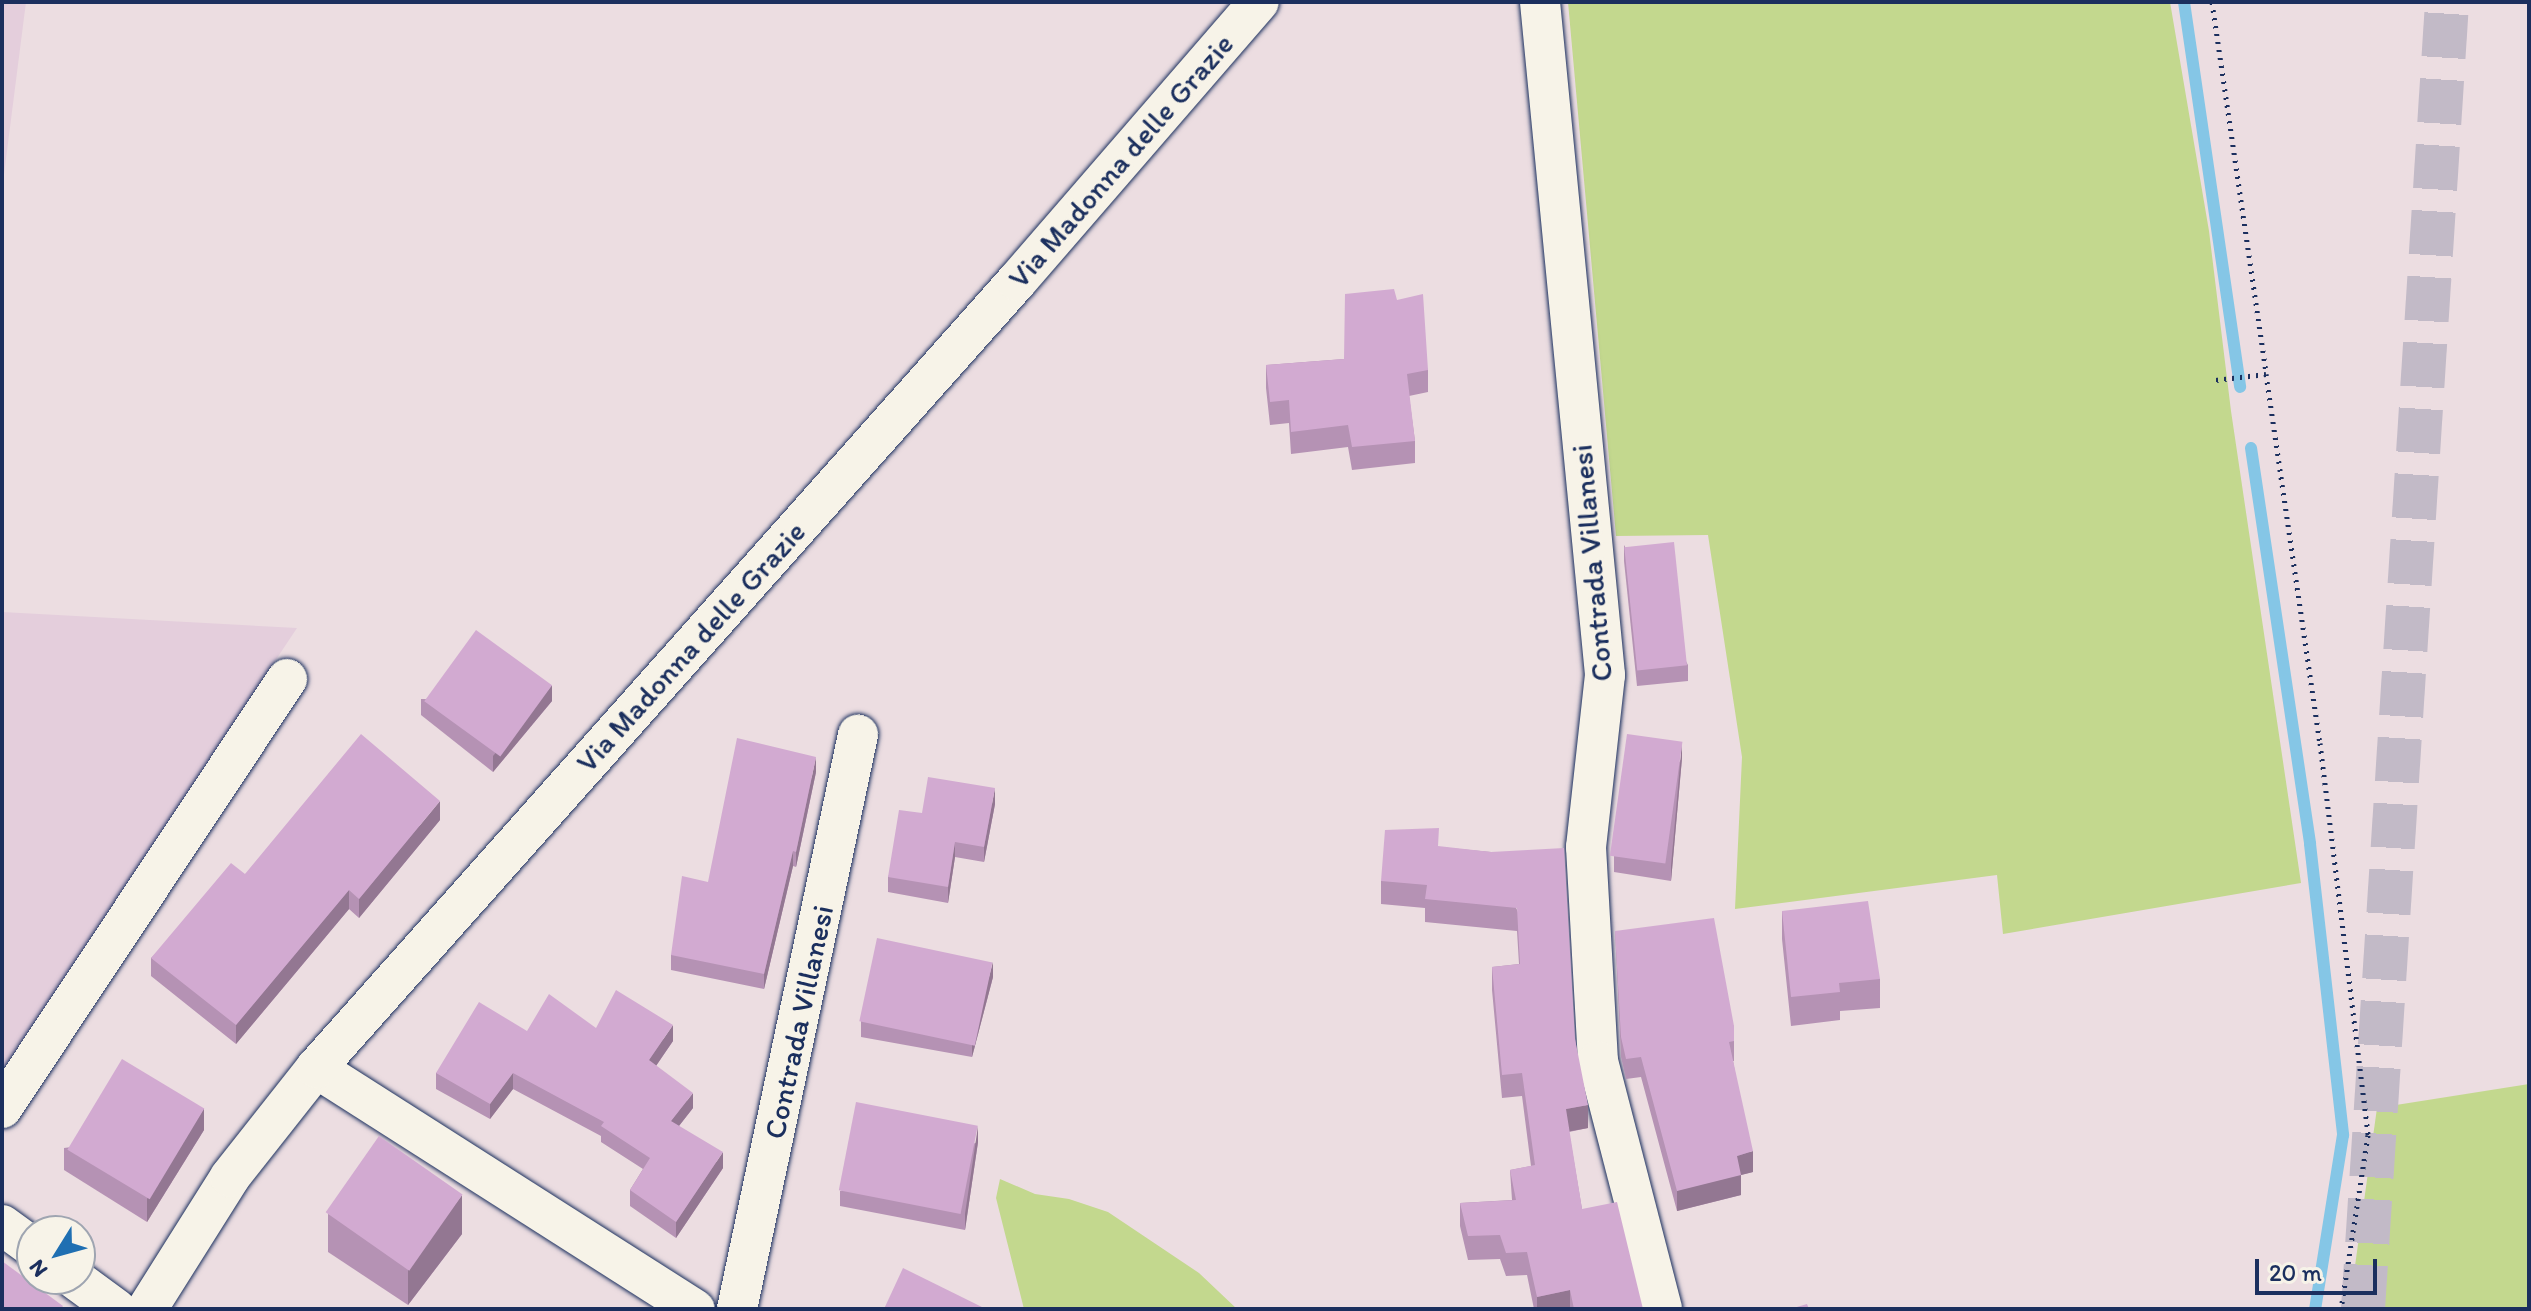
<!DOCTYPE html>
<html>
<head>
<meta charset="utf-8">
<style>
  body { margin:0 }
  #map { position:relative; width:2531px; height:1311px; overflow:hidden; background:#ecdde1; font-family:Itim,sans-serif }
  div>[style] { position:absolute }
  .built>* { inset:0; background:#e4cedc }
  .green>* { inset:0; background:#c3d88e }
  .stream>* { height:12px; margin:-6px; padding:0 6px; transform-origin:6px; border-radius:6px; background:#85c6e6 }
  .highway-tunnel>* { height:44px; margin-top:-22px; transform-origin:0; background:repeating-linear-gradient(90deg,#c2bac7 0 44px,transparent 0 66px) }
  .path>* { height:5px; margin-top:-2.5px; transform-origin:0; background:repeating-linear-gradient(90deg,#1b2f5e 0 2px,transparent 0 8px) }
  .roads { filter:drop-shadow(0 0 2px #1b2f5e) drop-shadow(0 0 2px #1b2f5e) }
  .minor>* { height:40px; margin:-20px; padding:0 20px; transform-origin:20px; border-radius:20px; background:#f7f3e8 }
  .wall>* { inset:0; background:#b592b4 }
  .shaded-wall>* { inset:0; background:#937792 }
  .building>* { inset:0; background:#d2aad1; transform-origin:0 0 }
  span { translate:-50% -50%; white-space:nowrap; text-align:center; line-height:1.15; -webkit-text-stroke:6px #f7f3e8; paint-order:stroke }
  .street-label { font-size:30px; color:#1b2f5e }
  .frame { position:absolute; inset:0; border:4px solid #1b2f5e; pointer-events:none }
  .north { position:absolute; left:16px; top:1215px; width:80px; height:80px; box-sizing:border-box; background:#f7f3e8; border:2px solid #9fa5b1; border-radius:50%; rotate:233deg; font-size:22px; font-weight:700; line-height:32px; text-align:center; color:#1b2f5e }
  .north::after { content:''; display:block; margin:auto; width:28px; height:36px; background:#1f6fb2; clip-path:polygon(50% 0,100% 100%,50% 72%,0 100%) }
  .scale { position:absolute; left:2255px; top:1259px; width:122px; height:36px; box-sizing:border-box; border:4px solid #1b2f5e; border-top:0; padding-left:10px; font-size:24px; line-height:28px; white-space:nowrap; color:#1b2f5e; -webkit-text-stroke:6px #f7f3e8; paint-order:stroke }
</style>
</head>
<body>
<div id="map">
  <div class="built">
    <i style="clip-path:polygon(2px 2px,26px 2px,2px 190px)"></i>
    <i style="clip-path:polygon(2px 612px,297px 628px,2px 1073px)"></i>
  </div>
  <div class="green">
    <i style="clip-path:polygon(1568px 2px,2170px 2px,2209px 231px,2231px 411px,2301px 883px,2003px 934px,1997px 875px,1735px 909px,1742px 757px,1708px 535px,1616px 536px)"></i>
    <i style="clip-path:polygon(2529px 1084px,2529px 1309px,2349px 1309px,2377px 1108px)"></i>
    <i style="clip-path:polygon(1000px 1179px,1035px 1194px,1069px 1199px,1108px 1212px,1199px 1273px,1237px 1309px,1024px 1309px,996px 1198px)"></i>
  </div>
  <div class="stream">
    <i style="left:2184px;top:2px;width:389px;rotate:81.7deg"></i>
    <i style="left:2251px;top:448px;width:400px;rotate:81.5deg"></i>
    <i style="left:2310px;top:844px;width:293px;rotate:83.5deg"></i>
    <i style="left:2343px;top:1135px;width:176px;rotate:99.1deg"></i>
  </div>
  <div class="highway-tunnel">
    <i style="left:2363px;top:1309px;width:1310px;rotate:-86.32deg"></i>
  </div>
  <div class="path">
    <i style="left:2212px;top:2px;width:376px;rotate:81.7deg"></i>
    <i style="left:2266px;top:374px;width:51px;rotate:173.3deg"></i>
    <i style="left:2266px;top:374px;width:373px;rotate:81.7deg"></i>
    <i style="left:2320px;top:743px;width:395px;rotate:83deg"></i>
    <i style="left:2368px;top:1135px;width:176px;rotate:98.8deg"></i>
  </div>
  <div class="roads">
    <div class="minor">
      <i style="left:1540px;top:2px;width:676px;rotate:84.48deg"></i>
      <i style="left:1605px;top:675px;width:173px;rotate:96.3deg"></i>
      <i style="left:1586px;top:847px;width:214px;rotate:86.8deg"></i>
      <i style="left:1598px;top:1061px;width:256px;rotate:75.5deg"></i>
      <i style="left:316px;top:1068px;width:449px;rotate:32.5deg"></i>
      <i style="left:2px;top:1108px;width:515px;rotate:-56.4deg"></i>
      <i style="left:2px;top:1225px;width:37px;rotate:36deg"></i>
      <i style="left:75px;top:1279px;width:51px;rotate:36.2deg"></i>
      <i style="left:147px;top:1309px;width:156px;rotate:-57.8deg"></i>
      <i style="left:230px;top:1177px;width:139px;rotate:-51.7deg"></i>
      <i style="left:316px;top:1068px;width:1054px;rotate:-48.31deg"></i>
      <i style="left:1017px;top:281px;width:369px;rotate:-49.1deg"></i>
      <i style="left:737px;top:1309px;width:587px;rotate:-78.1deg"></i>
    </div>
  </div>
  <div class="wall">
    <i style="clip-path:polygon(1397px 300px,1428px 370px,1428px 392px,1409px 396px,1415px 441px,1415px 463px,1352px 470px,1348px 447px,1291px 454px,1289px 423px,1270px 425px,1266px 388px,1266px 365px,1344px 359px)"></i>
    <i style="clip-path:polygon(1624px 545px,1688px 665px,1688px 681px,1637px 686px,1624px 561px)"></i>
    <i style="clip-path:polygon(421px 699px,552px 701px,493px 772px,421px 715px)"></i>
    <i style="clip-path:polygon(1682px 758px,1671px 881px,1614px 872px,1614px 856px)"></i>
    <i style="clip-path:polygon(816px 772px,796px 867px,793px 866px,764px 989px,671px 970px,671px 955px)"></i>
    <i style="clip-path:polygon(995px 804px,984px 862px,955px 857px,948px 903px,888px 892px,888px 877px,922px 813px)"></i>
    <i style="clip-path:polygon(440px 820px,359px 918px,349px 909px,236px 1044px,151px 976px,151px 958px,245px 874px)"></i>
    <i style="clip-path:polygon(1439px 847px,1491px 852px,1575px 1039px,1588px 1128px,1569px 1132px,1582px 1209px,1643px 1309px,1534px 1309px,1527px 1275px,1506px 1276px,1500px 1259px,1468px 1260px,1460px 1226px,1460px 1203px,1512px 1200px,1510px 1170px,1531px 1166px,1522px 1096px,1502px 1098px,1492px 990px,1492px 967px,1519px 964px,1517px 931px,1425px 922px,1425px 908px,1381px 904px,1381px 881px)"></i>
    <i style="clip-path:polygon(1782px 911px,1880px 979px,1880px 1008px,1840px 1011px,1840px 1020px,1791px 1026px,1782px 939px)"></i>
    <i style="clip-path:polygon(1615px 931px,1734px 1026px,1734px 1061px,1733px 1061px,1753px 1172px,1741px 1175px,1741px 1195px,1677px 1211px,1641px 1077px,1626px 1079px,1621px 1057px)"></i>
    <i style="clip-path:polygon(993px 977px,972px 1057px,861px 1037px,861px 1021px)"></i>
    <i style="clip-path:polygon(596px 1028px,673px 1041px,656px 1066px,693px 1108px,679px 1126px,723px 1168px,676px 1238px,630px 1206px,630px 1190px,643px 1169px,601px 1142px,601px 1136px,513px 1089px,490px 1119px,436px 1089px,436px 1073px,527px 1031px)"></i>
    <i style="clip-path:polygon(204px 1130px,147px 1222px,64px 1170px,64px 1148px)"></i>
    <i style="clip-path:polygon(978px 1142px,965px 1230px,840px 1206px,840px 1191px)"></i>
    <i style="clip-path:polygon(328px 1214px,462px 1234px,408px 1305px,328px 1252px)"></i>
  </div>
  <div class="shaded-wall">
    <i style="clip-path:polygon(552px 685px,552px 701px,493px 772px,493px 756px)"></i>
    <i style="clip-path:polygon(1682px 742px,1682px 758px,1671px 881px,1671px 866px)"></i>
    <i style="clip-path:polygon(816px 757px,816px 772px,796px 867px,796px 852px)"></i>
    <i style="clip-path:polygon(995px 788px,995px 804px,984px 862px,984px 847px)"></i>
    <i style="clip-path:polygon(440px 801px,440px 820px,359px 918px,359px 899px)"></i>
    <i style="clip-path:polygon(955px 842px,955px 857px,948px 903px,948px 887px)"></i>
    <i style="clip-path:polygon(793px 851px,793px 866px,764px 989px,764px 974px)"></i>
    <i style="clip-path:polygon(349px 890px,349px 909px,236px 1044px,236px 1025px)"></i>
    <i style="clip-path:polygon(993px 962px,993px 977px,972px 1057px,972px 1041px)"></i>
    <i style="clip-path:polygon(673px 1025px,673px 1041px,649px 1076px,649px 1060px)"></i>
    <i style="clip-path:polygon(513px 1073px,513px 1089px,490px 1119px,490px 1104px)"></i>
    <i style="clip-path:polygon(693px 1093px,693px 1108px,671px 1136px,671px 1121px)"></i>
    <i style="clip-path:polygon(1588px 1105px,1588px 1128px,1566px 1132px,1566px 1109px)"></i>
    <i style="clip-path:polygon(204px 1108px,204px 1130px,147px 1222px,147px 1199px)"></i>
    <i style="clip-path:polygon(978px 1126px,978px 1142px,965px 1230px,965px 1214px)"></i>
    <i style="clip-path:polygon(1753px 1151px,1753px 1172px,1741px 1175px,1741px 1195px,1677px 1211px,1677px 1191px,1737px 1156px)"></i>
    <i style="clip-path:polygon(723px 1152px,723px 1168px,676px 1238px,676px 1222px)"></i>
    <i style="clip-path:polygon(462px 1195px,462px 1234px,408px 1305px,408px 1267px)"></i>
    <i style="clip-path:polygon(1570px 1290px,1570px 1309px,1537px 1309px,1537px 1297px)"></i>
  </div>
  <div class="building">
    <i style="clip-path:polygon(1394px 289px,1397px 300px,1423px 294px,1428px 370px,1407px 374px,1415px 441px,1352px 447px,1348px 425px,1291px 432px,1289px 400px,1270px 402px,1266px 365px,1344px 359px,1345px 294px)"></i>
    <i style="left:1674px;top:542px;width:124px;height:50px;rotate:84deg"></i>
    <i style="left:476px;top:630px;width:94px;height:88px;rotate:36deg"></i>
    <i style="clip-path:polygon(361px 734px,440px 801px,359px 899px,349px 890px,236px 1025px,151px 958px,231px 863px,245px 874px)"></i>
    <i style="left:1627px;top:734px;width:56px;height:123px;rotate:8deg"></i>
    <i style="clip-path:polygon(737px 738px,816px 757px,796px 852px,793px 851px,764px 974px,671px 955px,682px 876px,708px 882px)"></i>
    <i style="clip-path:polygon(928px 777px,995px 788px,984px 847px,955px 842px,948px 887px,888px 877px,899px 810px,922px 813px)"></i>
    <i style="clip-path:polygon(1439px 828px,1438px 846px,1491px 852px,1564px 848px,1575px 1039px,1588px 1105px,1566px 1109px,1582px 1209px,1617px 1202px,1643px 1309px,1574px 1309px,1570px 1290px,1537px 1297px,1527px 1252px,1506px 1253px,1500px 1235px,1468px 1236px,1460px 1203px,1516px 1200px,1510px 1170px,1535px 1165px,1522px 1073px,1502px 1075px,1492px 967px,1520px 964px,1517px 908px,1425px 899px,1427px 885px,1381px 881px,1385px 830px)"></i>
    <i style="clip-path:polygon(1868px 901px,1880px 979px,1839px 983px,1840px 992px,1791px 997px,1782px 911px)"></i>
    <i style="clip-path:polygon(1714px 918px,1734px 1026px,1734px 1041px,1729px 1042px,1753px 1151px,1737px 1156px,1741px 1175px,1677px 1191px,1641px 1057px,1626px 1059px,1621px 1037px,1615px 931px)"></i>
    <i style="left:877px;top:938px;width:118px;height:85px;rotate:12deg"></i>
    <i style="clip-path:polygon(616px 990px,673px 1025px,649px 1060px,693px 1093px,671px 1121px,723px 1152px,676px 1222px,630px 1190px,650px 1158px,601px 1126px,604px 1122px,513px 1073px,490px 1104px,436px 1073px,479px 1002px,527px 1031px,549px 994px,596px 1028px)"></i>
    <i style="left:122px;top:1059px;width:96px;height:106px;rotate:31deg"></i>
    <i style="left:856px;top:1102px;width:124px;height:90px;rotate:11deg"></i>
    <i style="left:379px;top:1136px;width:102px;height:93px;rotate:35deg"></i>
    <i style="clip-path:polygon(2px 1261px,63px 1306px,61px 1309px,6px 1309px,2px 1306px)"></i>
    <i style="clip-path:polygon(903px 1268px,986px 1309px,884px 1309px)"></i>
    <i style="clip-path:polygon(1807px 1304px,1809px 1309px,1790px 1309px)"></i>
  </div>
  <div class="street-label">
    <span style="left:1121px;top:161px;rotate:-49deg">Via Madonna delle Grazie</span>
    <span style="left:1592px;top:563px;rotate:-95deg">Contrada Villanesi</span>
    <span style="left:691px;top:647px;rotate:-48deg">Via Madonna delle Grazie</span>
    <span style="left:799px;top:1022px;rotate:-78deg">Contrada Villanesi</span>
  </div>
  <div class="frame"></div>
  <div class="north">N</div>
  <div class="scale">20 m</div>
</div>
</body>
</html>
